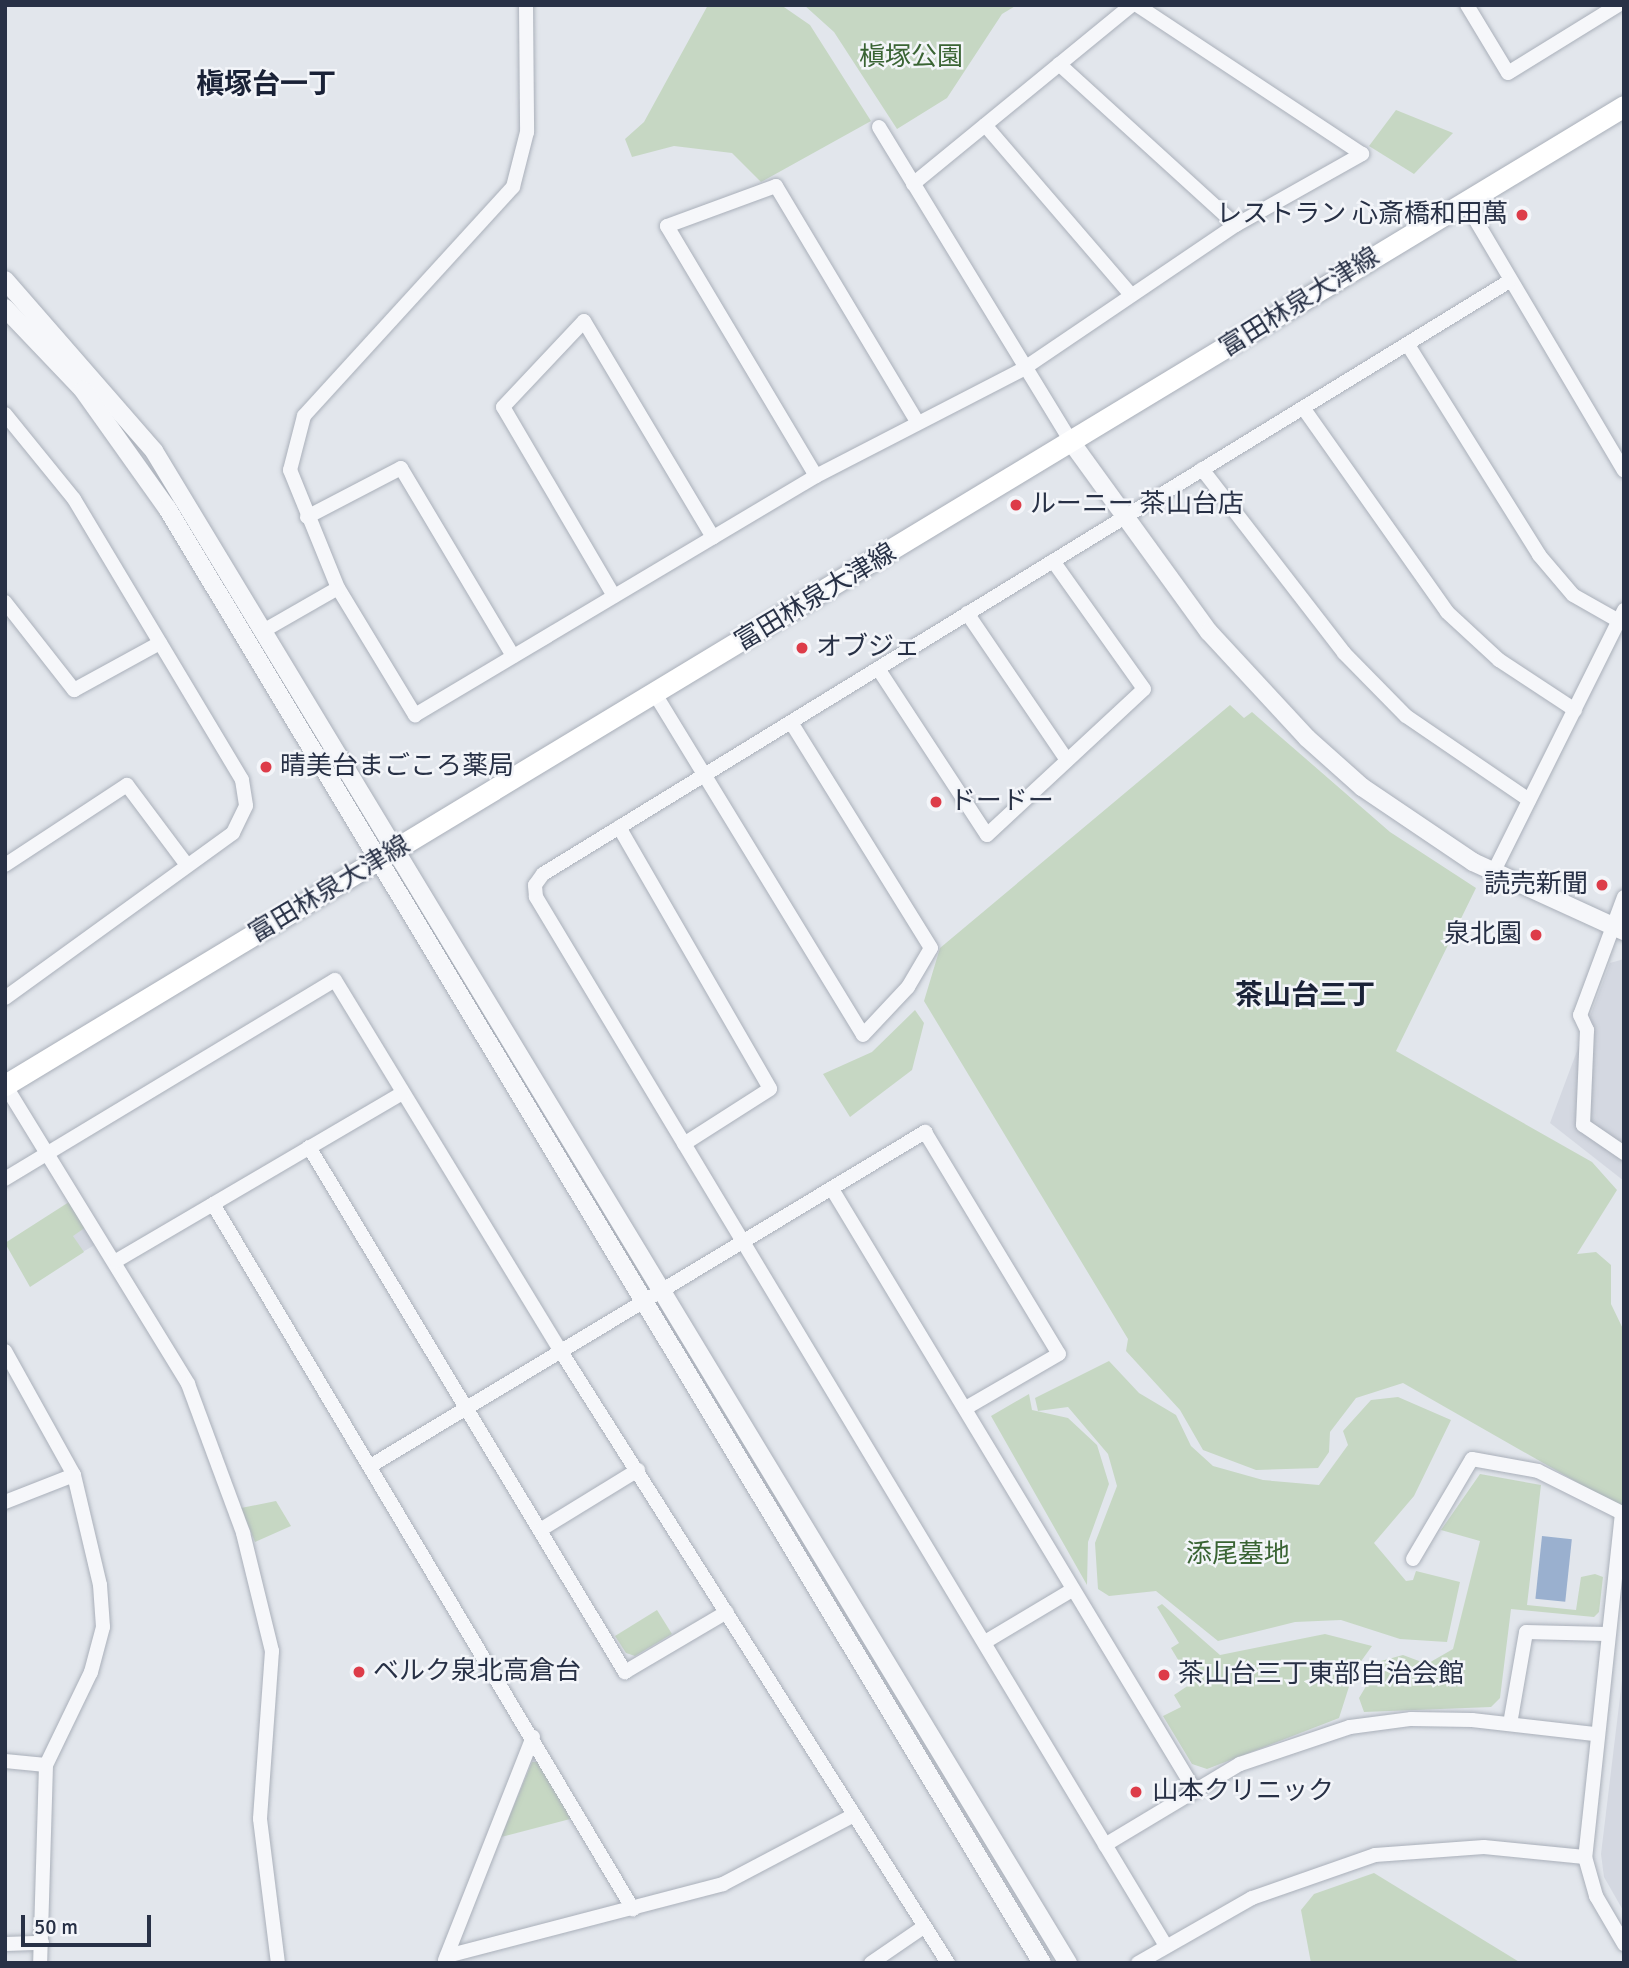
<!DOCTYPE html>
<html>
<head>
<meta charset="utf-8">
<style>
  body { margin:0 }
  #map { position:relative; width:1629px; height:1968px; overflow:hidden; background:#e2e6ec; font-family:Signika,"Noto Sans JP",sans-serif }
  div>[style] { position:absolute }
  .built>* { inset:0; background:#d4d8e1; transform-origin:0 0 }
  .green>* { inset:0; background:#c6d7c3 }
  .water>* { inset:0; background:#9ab0cf; transform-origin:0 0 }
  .roads { filter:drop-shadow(0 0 2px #aab0ba) drop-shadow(0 0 2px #aab0ba) }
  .minor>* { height:14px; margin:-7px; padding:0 7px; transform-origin:7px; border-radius:7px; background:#f6f7fa }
  .tertiary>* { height:18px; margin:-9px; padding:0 9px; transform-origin:9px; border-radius:9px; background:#f6f7fa }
  .primary>* { height:21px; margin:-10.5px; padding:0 10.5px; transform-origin:10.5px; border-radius:10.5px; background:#fff }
  .dots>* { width:19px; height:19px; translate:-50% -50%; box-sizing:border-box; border:4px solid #f3f5f9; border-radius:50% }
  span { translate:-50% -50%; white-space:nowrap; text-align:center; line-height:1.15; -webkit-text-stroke:5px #f3f5f9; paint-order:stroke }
  .park-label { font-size:26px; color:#3a6434 }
  .poi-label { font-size:26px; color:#283146 }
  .right { translate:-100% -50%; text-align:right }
  .left { translate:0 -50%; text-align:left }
  .street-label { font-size:26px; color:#283146 }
  .neighbourhood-label { font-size:28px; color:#1a2237; font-weight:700 }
  .frame { position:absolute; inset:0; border:7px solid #283146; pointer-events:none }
  .scale { position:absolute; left:21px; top:1915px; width:130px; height:32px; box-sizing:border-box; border:4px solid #283146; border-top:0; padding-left:9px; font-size:21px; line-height:24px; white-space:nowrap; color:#283146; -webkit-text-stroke:5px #f3f5f9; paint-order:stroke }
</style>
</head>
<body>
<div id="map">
  <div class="built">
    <i style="clip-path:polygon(1624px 959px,1624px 1181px,1550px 1123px,1610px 963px)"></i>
    <i style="left:86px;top:1227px;width:20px;height:16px;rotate:60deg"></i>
    <i style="clip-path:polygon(1624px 1664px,1624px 1912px,1604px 1877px,1601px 1854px)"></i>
  </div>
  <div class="green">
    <i style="clip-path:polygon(708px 5px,781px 5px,810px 25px,871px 121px,761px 182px,732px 153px,674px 146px,632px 157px,625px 139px,644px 122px)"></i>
    <i style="clip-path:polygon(804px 5px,1017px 5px,1002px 14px,947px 98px,897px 129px,834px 32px)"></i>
    <i style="clip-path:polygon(1396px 110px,1453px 133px,1414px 174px,1369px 146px)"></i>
    <i style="clip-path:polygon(1230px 705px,1244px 718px,1252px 712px,1390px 832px,1476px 888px,1396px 1051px,1592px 1162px,1617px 1190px,1577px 1254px,1596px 1252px,1611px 1265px,1611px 1304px,1624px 1331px,1624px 1509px,1403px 1383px,1356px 1398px,1330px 1432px,1329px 1452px,1318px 1468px,1256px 1470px,1203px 1450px,1180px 1410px,1126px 1351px,1128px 1339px,924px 1001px,940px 948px)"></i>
    <i style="clip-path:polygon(915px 1010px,924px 1023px,912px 1070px,850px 1117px,823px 1074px,872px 1052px)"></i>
    <i style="clip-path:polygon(69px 1202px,86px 1227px,73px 1236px,84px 1252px,30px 1287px,5px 1243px)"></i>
    <i style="clip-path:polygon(1109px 1361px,1139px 1393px,1176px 1415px,1191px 1446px,1213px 1466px,1263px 1480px,1319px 1485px,1348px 1445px,1343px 1431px,1371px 1400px,1398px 1397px,1451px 1420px,1414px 1496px,1374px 1543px,1406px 1581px,1413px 1580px,1416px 1571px,1460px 1582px,1447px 1642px,1400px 1639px,1341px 1620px,1295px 1622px,1218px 1641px,1156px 1591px,1109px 1596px,1098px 1589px,1095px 1543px,1117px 1486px,1108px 1454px,1068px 1407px,1038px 1411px,1035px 1398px)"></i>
    <i style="clip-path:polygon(1029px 1394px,1032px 1410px,1068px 1418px,1097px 1445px,1109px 1484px,1088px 1542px,1087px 1585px,991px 1416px)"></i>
    <i style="clip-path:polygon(1480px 1474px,1541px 1485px,1527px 1605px,1576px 1610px,1581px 1577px,1595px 1574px,1603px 1577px,1599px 1612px,1594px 1617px,1511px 1609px,1500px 1698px,1491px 1707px,1364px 1712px,1359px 1698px,1381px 1661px,1403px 1655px,1427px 1664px,1453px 1649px,1480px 1541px,1441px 1530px)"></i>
    <i style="clip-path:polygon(276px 1501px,291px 1526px,255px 1542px,241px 1508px)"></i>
    <i style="clip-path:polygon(1162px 1604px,1220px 1655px,1325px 1634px,1372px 1646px,1354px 1671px,1339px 1718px,1207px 1769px,1192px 1764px,1163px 1716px,1181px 1707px,1174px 1695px,1192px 1683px,1171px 1648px,1179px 1643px,1157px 1607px)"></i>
    <i style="clip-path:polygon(657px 1610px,672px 1634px,635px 1656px,626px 1653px,615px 1636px)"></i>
    <i style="clip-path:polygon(532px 1762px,539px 1762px,574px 1818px,501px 1837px)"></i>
    <i style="clip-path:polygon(1374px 1873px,1521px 1963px,1311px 1963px,1301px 1910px,1314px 1894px)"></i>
  </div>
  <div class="water">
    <i style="left:1542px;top:1536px;width:30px;height:63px;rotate:6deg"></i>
  </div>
  <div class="roads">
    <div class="minor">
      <i style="left:526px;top:5px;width:127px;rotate:89.5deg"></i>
      <i style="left:527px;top:132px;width:57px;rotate:104.3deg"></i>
      <i style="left:513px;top:187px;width:310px;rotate:132.4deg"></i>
      <i style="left:304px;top:416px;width:56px;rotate:104.5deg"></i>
      <i style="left:290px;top:470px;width:127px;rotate:67.9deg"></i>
      <i style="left:338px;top:588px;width:149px;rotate:58.8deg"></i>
      <i style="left:415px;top:715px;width:467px;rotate:-30.8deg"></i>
      <i style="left:816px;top:476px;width:233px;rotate:-27.3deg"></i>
      <i style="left:1023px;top:369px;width:257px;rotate:-34.1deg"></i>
      <i style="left:1236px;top:225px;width:145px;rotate:-29.4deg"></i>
      <i style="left:1362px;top:154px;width:270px;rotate:-146.5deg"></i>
      <i style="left:1467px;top:5px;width:79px;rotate:58.9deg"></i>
      <i style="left:1508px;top:73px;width:129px;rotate:-31.7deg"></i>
      <i style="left:1059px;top:64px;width:239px;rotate:42.3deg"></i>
      <i style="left:985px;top:125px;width:224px;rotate:49.3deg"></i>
      <i style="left:879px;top:127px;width:370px;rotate:58.6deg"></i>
      <i style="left:913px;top:184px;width:283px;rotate:-39.3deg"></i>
      <i style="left:1465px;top:202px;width:312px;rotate:59.4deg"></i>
      <i style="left:1408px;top:345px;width:248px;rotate:58deg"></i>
      <i style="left:1539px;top:555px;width:52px;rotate:49.6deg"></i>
      <i style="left:1573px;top:595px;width:53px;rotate:29.5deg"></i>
      <i style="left:1304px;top:409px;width:248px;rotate:54.8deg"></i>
      <i style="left:1447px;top:612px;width:71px;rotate:42.7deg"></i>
      <i style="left:1499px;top:660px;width:91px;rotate:33.3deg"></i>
      <i style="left:5px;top:414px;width:109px;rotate:50.9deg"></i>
      <i style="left:74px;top:499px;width:327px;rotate:59.1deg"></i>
      <i style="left:242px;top:780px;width:26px;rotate:81deg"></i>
      <i style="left:246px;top:806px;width:30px;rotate:116deg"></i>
      <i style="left:233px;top:833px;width:281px;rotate:144.1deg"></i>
      <i style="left:1202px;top:469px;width:232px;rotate:52.3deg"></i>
      <i style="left:1344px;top:653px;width:88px;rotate:45.5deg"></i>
      <i style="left:1406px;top:716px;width:149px;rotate:34.3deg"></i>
      <i style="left:816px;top:476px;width:291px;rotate:-120.8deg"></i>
      <i style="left:667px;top:226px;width:116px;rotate:-20.2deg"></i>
      <i style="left:776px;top:186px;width:275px;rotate:59.1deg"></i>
      <i style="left:307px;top:517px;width:106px;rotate:-27.5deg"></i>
      <i style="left:401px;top:468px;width:219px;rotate:59.2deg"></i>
      <i style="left:614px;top:596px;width:219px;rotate:-120.4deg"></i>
      <i style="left:503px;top:407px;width:118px;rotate:-46.7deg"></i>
      <i style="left:584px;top:321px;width:252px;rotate:59.2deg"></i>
      <i style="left:5px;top:602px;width:112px;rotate:51.9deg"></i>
      <i style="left:74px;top:690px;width:98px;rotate:-28.7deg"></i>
      <i style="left:967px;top:613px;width:178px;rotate:55.8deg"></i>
      <i style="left:263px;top:631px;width:86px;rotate:-29.8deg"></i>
      <i style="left:879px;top:670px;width:197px;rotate:56.8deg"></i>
      <i style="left:987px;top:835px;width:214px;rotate:-42.9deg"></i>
      <i style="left:1144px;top:689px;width:157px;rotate:-125.4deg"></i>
      <i style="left:655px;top:694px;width:399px;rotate:58.6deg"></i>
      <i style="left:863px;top:1035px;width:66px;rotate:-46.8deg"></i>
      <i style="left:908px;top:987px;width:45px;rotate:-59.5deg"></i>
      <i style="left:931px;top:948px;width:264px;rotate:-121.8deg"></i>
      <i style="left:619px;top:827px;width:302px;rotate:60deg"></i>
      <i style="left:770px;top:1089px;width:102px;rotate:147.4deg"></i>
      <i style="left:5px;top:865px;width:146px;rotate:-33.3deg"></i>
      <i style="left:127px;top:785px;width:99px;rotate:53.2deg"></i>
      <i style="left:1493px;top:873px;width:294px;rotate:-63.5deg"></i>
      <i style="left:1624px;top:897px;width:126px;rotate:110.4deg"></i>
      <i style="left:1580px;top:1015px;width:17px;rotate:65deg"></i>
      <i style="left:1587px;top:1030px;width:95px;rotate:92.4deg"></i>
      <i style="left:1583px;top:1125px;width:50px;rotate:34.3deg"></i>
      <i style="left:5px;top:1085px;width:351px;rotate:58.5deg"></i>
      <i style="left:188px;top:1384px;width:159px;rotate:69.7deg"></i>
      <i style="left:243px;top:1533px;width:122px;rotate:76.2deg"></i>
      <i style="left:272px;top:1651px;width:168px;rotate:94.1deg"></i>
      <i style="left:260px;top:1819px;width:145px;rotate:82.9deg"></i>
      <i style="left:309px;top:1147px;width:613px;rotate:58.96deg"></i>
      <i style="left:625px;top:1672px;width:118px;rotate:-30.5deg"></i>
      <i style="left:5px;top:1179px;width:385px;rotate:-31.1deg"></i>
      <i style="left:335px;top:980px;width:433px;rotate:58.7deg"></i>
      <i style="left:560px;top:1350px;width:725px;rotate:57.67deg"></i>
      <i style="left:832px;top:1189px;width:701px;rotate:58.9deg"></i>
      <i style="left:213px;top:1204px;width:821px;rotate:59.22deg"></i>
      <i style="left:116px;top:1261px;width:332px;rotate:-30.4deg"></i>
      <i style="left:5px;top:1351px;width:142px;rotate:60.9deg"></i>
      <i style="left:74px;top:1475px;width:113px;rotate:76.7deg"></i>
      <i style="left:100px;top:1585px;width:42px;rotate:85.9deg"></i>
      <i style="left:103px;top:1627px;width:47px;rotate:104.9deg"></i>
      <i style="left:91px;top:1672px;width:103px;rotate:115.8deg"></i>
      <i style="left:46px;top:1765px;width:198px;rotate:91.7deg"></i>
      <i style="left:372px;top:1465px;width:646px;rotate:-31.06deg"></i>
      <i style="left:925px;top:1132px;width:259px;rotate:58.9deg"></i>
      <i style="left:1059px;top:1354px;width:108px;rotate:149.9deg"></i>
      <i style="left:5px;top:1502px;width:74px;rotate:-21.4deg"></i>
      <i style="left:540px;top:1530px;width:115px;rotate:-31.5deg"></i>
      <i style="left:1413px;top:1559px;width:116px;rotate:-59.5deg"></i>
      <i style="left:1472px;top:1459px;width:67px;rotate:10.3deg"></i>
      <i style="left:1538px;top:1471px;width:94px;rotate:26.6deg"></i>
      <i style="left:1622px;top:1513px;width:346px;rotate:96.1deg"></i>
      <i style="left:1585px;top:1857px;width:41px;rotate:74.2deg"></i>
      <i style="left:1596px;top:1896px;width:56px;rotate:59.7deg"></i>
      <i style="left:985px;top:1642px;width:101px;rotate:-30.9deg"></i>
      <i style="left:1510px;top:1724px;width:93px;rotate:-80.1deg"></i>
      <i style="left:1526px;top:1632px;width:80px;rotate:1.4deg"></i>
      <i style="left:5px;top:1761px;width:41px;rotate:5.6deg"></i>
      <i style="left:1105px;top:1845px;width:157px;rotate:-31deg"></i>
      <i style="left:1240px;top:1764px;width:116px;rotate:-18.6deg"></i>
      <i style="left:1350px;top:1727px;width:62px;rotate:-7.5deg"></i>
      <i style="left:1411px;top:1719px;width:61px;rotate:0.9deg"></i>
      <i style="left:1472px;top:1720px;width:123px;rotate:6.5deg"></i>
      <i style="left:5px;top:1944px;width:37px;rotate:-2deg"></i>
      <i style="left:1166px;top:1946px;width:1224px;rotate:-120.99deg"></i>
      <i style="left:536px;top:897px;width:12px;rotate:-95deg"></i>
      <i style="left:535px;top:885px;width:14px;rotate:-54deg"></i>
      <i style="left:543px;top:874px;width:1132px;rotate:-31.53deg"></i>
      <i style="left:447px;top:1956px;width:285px;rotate:-14.6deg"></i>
      <i style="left:723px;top:1884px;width:148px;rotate:-27.8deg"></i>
      <i style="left:445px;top:1960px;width:240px;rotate:-68.5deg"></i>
      <i style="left:871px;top:1963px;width:65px;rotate:-34.4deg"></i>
      <i style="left:1138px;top:1963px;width:131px;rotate:-29.7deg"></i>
      <i style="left:1252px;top:1898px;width:130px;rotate:-19.3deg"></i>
      <i style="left:1375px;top:1855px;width:109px;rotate:-4.2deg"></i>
      <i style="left:1484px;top:1847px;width:101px;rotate:5.7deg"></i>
    </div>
    <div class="tertiary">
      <i style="left:5px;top:280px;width:227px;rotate:48.9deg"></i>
      <i style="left:154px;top:451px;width:1767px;rotate:58.85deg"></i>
      <i style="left:5px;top:308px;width:113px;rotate:46.4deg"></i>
      <i style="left:83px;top:390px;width:145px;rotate:54.6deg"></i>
      <i style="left:167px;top:508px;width:1698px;rotate:58.98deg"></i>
      <i style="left:1072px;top:443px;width:233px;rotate:54.1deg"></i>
      <i style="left:1209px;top:632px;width:144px;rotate:47.2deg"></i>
      <i style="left:1307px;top:738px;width:74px;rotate:41.7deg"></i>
      <i style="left:1362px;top:787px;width:134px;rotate:34deg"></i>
      <i style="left:1473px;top:862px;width:166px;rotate:24.6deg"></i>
    </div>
    <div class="primary">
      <i style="left:5px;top:1085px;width:1892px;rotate:-31.16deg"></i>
    </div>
  </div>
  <div class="dots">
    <i style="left:1522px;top:215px;background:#dd3c49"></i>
    <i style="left:1016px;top:505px;background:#dd3c49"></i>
    <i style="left:802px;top:648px;background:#dd3c49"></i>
    <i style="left:266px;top:767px;background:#dd3c49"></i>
    <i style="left:936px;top:802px;background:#dd3c49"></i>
    <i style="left:1602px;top:885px;background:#dd3c49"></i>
    <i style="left:1536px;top:935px;background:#dd3c49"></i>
    <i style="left:359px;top:1672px;background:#dd3c49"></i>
    <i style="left:1164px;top:1675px;background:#dd3c49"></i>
    <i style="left:1136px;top:1792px;background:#dd3c49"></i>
  </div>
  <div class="park-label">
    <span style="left:911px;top:58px">槇塚公園</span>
    <span style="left:1238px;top:1555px">添尾墓地</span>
  </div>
  <div class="poi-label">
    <span class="right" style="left:1508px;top:215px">レストラン 心斎橋和田萬</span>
    <span class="left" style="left:1030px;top:505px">ルーニー 茶山台店</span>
    <span class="left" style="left:816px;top:648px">オブジェ</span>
    <span class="left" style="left:280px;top:767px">晴美台まごころ薬局</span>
    <span class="left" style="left:950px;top:802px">ドードー</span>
    <span class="right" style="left:1588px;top:885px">読売新聞</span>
    <span class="right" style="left:1522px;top:935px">泉北園</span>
    <span class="left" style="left:373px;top:1672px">ベルク泉北高倉台</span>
    <span class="left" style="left:1178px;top:1675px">茶山台三丁東部自治会館</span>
    <span class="left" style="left:1152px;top:1792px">山本クリニック</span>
  </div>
  <div class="street-label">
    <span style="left:1300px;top:303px;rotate:-32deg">富田林泉大津線</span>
    <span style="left:816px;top:598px;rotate:-31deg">富田林泉大津線</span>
    <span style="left:330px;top:890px;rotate:-31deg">富田林泉大津線</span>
  </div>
  <div class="neighbourhood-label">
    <span style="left:266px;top:84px">槇塚台一丁</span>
    <span style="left:1305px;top:995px">茶山台三丁</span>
  </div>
  <div class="frame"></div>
  <div class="scale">50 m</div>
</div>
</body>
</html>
